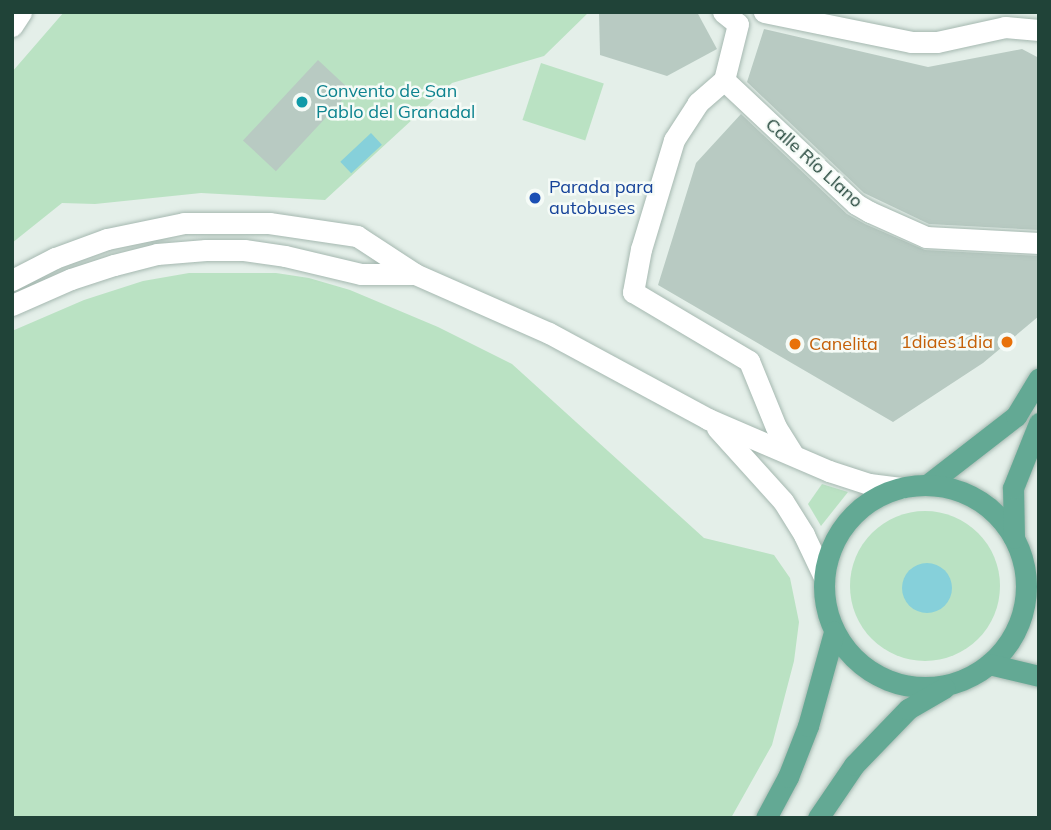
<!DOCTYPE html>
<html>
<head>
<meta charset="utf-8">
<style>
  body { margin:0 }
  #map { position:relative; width:1051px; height:830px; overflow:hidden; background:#e4efe9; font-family:Mulish,sans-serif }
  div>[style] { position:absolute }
  .green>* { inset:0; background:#bae2c3; transform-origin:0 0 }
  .round { border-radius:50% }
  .water>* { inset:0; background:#86d0da; transform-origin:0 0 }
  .building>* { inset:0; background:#b8cac2; transform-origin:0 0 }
  .roads { filter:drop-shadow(0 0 2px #a5b8b0) drop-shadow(0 0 2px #a5b8b0) }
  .minor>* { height:21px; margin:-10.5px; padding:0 10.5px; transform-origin:10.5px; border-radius:10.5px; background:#fff }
  .major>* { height:21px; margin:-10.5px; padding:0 10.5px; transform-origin:10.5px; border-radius:10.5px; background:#63a994 }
  .major>.ring { margin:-10.5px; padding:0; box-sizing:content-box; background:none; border:21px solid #63a994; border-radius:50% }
  .dots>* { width:19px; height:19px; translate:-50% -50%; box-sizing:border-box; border:4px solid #f5fbf7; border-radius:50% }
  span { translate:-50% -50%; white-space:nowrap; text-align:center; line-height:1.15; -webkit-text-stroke:5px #f5fbf7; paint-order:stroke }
  .culture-label { font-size:18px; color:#0d838f }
  .left { translate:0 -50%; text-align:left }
  .street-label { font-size:18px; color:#204338 }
  .transit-label { font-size:18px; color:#164399 }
  .food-label { font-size:18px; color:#c56008 }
  .right { translate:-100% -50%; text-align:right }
  .frame { position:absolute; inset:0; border:14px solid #204338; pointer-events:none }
</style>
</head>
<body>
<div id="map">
  <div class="green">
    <i style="clip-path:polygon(64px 12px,589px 12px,544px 56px,452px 83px,325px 200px,201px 193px,95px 204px,62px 203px,12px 243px,12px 72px)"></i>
    <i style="left:541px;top:63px;width:66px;height:60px;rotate:18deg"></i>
    <i style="clip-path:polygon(189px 273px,276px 273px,309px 278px,350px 290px,438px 327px,512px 364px,704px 538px,774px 555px,790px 578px,799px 622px,794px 661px,772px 745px,731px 818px,12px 818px,12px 331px,84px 300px,143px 281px)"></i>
    <i style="clip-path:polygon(822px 484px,848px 492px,821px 526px,808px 504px)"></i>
    <i class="round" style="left:850px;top:511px;width:150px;height:150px"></i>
  </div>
  <div class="water">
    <i style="left:371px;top:133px;width:16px;height:42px;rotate:47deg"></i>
    <i class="round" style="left:902px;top:563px;width:50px;height:50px"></i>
  </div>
  <div class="building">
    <i style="clip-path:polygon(599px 12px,697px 12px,717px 49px,667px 76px,600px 55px)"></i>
    <i style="clip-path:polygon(764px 29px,928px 67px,1022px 49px,1039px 58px,1039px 230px,929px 224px,864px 193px,747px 82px)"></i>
    <i style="left:318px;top:60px;width:45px;height:110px;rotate:43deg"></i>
    <i style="clip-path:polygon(741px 114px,847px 214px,865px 224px,925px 250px,1039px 256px,1039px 316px,983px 363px,893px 422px,658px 285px,696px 163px)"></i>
  </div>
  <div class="roads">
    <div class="minor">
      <i style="left:723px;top:12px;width:19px;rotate:39deg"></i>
      <i style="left:738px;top:24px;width:58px;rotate:104deg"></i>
      <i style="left:764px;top:12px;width:150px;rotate:11.5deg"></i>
      <i style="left:911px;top:42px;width:26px"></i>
      <i style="left:937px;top:42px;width:70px;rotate:-12.4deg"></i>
      <i style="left:1005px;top:27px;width:34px;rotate:5deg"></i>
      <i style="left:12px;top:26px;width:17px;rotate:-57deg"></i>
      <i style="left:724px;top:80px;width:35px;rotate:139deg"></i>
      <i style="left:698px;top:103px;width:44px;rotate:123deg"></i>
      <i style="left:674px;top:140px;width:114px;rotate:106.8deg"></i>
      <i style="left:641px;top:249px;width:44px;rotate:100.5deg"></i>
      <i style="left:633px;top:292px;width:135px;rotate:30.7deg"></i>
      <i style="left:749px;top:361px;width:71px;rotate:67.8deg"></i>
      <i style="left:776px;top:427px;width:31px;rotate:58deg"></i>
      <i style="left:724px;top:80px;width:181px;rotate:43.2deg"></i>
      <i style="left:856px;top:204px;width:16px;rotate:30deg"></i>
      <i style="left:870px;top:212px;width:61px;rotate:24.1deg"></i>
      <i style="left:926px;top:237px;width:113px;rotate:3deg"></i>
      <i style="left:12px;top:280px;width:48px;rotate:-27.1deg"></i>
      <i style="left:55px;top:258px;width:55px;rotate:-20.1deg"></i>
      <i style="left:107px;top:239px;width:79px;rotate:-11.7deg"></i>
      <i style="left:184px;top:223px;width:85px"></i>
      <i style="left:269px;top:223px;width:89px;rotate:8.4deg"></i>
      <i style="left:357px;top:236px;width:69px;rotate:33.2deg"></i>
      <i style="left:415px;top:274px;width:146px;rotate:23.8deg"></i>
      <i style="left:549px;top:333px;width:181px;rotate:28.4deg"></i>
      <i style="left:708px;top:419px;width:132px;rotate:23.3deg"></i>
      <i style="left:829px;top:471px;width:42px;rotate:18deg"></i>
      <i style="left:869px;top:484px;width:32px;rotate:7deg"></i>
      <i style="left:12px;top:305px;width:64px;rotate:-23.8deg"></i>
      <i style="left:71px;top:279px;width:45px;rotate:-18deg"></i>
      <i style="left:114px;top:265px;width:44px;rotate:-14.3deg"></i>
      <i style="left:157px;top:254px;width:49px;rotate:-4.7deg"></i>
      <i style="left:206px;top:250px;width:38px"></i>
      <i style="left:244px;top:250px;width:41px;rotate:8.3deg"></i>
      <i style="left:285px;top:256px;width:78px;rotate:13.3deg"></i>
      <i style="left:361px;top:274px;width:54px"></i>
      <i style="left:717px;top:428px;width:98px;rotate:47.9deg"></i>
      <i style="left:783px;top:501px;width:40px;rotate:58deg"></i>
      <i style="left:804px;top:535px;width:47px;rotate:64.5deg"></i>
    </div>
    <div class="major">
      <i style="left:927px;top:485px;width:113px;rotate:-37.8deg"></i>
      <i style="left:1016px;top:416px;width:44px;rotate:-58.8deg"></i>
      <i class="ring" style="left:824px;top:485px;width:181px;height:181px"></i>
      <i style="left:1014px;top:538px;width:50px;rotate:-91.1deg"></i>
      <i style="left:1013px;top:488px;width:70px;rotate:-68.2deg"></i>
      <i style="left:989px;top:664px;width:51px;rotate:13.5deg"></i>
      <i style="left:766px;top:818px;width:47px;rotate:-61.8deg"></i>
      <i style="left:788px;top:777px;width:55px;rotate:-68.6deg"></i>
      <i style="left:808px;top:726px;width:98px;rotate:-74.5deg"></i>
      <i style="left:818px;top:818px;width:64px;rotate:-55.8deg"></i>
      <i style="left:854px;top:765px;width:78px;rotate:-46deg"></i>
      <i style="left:908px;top:709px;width:42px;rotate:-30.3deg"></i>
    </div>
  </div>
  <div class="dots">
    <i style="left:302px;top:102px;background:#0f9aa8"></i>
    <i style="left:535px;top:198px;background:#1a4fb4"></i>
    <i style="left:1007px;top:342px;background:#e8710a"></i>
    <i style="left:795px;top:344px;background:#e8710a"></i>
  </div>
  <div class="culture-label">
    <span class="left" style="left:316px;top:102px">Convento de San<br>Pablo del Granadal</span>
  </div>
  <div class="street-label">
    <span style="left:814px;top:163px;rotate:42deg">Calle Río Llano</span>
  </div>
  <div class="transit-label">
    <span class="left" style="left:549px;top:198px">Parada para<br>autobuses</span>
  </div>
  <div class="food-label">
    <span class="right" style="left:993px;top:342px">1diaes1dia</span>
    <span class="left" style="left:809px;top:344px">Canelita</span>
  </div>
  <div class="frame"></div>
</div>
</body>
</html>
